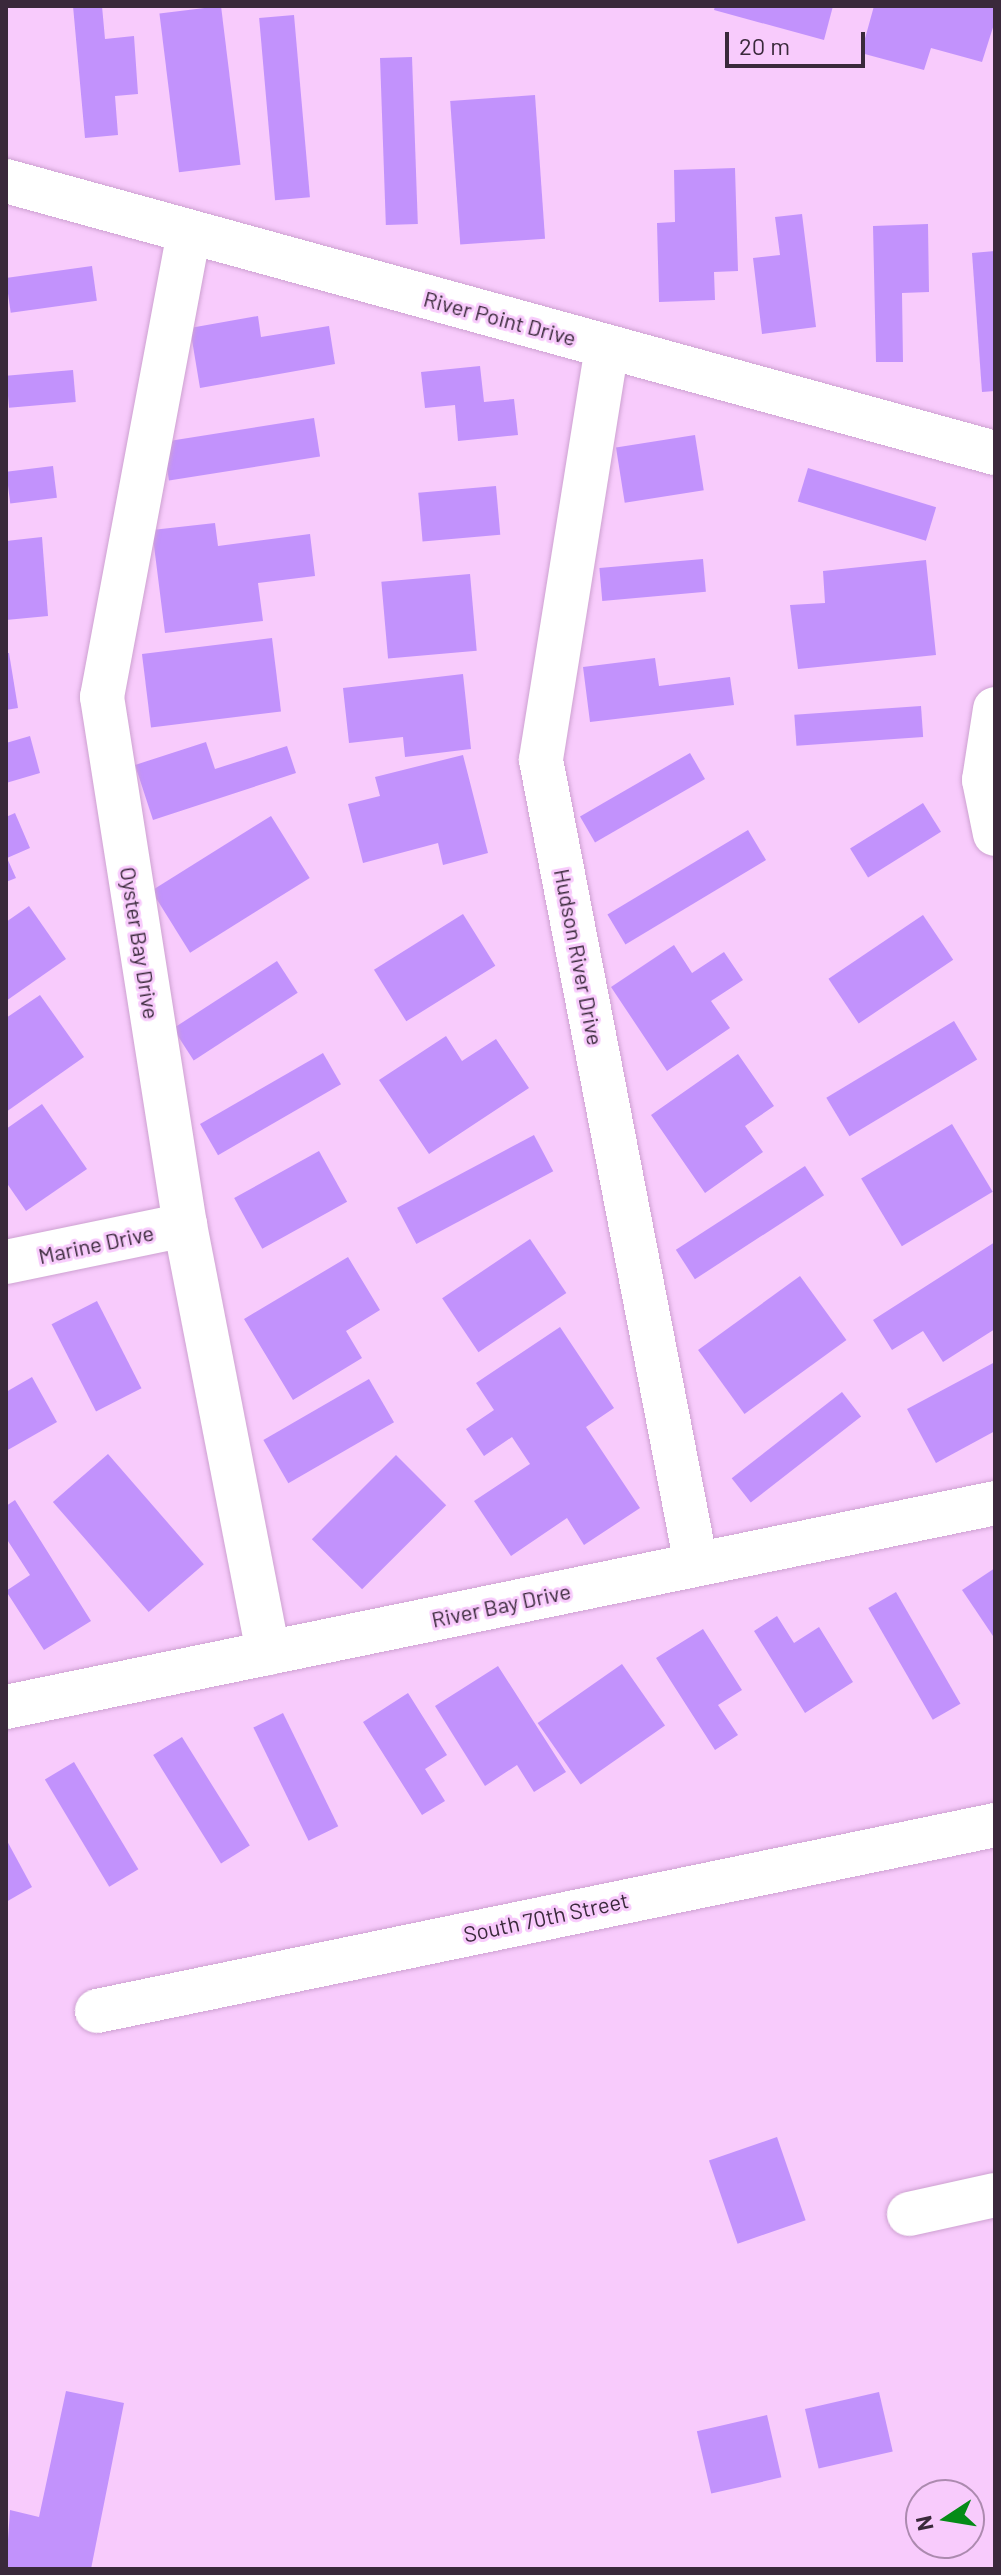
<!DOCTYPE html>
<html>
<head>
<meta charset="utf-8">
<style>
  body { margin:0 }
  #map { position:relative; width:1001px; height:2575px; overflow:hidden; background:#f8cbfc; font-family:Barlow,sans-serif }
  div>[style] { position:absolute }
  .building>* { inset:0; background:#c292fc; transform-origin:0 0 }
  .roads { filter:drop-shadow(0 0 2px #cda1d1) drop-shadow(0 0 2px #cda1d1) }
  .minor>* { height:44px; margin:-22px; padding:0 22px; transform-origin:22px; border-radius:22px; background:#fff }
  span { translate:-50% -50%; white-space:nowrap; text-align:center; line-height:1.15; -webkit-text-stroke:6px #f8cbfc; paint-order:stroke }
  .street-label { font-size:22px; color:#3a293b }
  .frame { position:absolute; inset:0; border:8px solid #3a293b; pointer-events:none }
  .north { position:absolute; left:905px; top:2479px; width:80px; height:80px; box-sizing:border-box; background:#f8cbfc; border:2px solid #ac8aaf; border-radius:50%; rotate:258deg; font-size:22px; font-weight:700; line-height:32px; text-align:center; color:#3a293b }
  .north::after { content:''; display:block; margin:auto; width:28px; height:36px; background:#058b17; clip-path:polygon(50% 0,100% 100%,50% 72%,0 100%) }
  .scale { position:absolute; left:725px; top:32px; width:140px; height:36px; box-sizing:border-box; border:4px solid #3a293b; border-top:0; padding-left:10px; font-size:24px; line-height:28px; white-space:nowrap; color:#3a293b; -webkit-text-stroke:6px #f8cbfc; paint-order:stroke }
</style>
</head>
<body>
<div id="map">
  <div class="building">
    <i style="clip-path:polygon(73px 6px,102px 6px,105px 39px,134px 36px,138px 94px,115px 96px,118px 135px,85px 138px)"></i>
    <i style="left:221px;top:6px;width:160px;height:62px;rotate:83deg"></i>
    <i style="clip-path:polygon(715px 6px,833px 6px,824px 40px,714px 10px)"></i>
    <i style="clip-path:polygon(874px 6px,995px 6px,995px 21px,982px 62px,931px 48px,924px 70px,861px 53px)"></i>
    <i style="left:294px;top:15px;width:183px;height:35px;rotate:85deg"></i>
    <i style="left:412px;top:57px;width:167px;height:32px;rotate:88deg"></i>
    <i style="left:535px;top:95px;width:144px;height:85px;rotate:86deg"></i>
    <i style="clip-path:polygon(735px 168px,738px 271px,714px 272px,715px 300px,659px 302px,657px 223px,675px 222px,674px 170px)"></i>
    <i style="clip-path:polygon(802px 214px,816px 327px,762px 334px,753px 258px,780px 255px,775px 217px)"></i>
    <i style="clip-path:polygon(928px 224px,929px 292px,902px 293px,903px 362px,876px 362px,873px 226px)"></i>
    <i style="clip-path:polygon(995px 251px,995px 391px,982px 392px,972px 253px)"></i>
    <i style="left:92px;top:266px;width:35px;height:87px;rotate:82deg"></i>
    <i style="clip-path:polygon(258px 316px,261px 337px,329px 326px,335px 364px,200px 388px,190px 328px)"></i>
    <i style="clip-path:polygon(480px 366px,484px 402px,514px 399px,518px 435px,458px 441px,455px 405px,425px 408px,421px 372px)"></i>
    <i style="left:73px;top:370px;width:32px;height:67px;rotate:85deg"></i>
    <i style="left:314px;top:418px;width:39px;height:153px;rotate:81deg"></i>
    <i style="left:695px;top:435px;width:56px;height:80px;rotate:81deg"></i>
    <i style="left:53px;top:466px;width:32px;height:47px;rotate:83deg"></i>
    <i style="left:808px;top:468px;width:134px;height:35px;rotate:17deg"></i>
    <i style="left:496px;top:486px;width:49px;height:78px;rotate:85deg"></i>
    <i style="clip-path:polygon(215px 523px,218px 546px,310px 534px,315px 576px,258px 583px,263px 621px,165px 633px,152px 530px)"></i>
    <i style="clip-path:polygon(42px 537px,48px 616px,6px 620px,6px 541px)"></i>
    <i style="left:703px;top:559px;width:33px;height:104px;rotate:85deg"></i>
    <i style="clip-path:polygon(926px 560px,936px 655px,798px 669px,790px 605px,825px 603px,823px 571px)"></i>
    <i style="left:470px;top:574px;width:77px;height:89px;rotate:85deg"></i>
    <i style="left:272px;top:638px;width:74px;height:131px;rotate:83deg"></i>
    <i style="clip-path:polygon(6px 653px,9px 653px,18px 708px,6px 710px)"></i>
    <i style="clip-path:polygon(655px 658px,659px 686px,730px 677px,734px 705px,590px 722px,583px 667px)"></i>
    <i style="clip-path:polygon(463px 674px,471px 749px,405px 757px,403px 737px,349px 743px,343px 688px)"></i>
    <i style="left:921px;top:706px;width:31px;height:127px;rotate:86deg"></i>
    <i style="clip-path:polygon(30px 736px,40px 773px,6px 783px,6px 743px)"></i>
    <i style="clip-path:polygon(206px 742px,215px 769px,287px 746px,296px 773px,153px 820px,135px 765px)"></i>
    <i style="left:690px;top:753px;width:30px;height:127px;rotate:60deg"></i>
    <i style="clip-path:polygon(463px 755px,488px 853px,443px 865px,438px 843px,363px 863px,348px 804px,380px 796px,375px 777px)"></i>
    <i style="left:923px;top:803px;width:34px;height:86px;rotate:58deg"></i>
    <i style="clip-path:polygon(15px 813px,30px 848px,7px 858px,16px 878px,6px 882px,6px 817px)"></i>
    <i style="left:271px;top:816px;width:73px;height:141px;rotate:58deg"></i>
    <i style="left:748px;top:830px;width:35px;height:164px;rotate:59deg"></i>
    <i style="clip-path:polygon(29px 906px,66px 959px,6px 1001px,6px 922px)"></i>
    <i style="left:463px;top:914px;width:61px;height:105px;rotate:58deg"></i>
    <i style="left:923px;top:915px;width:54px;height:114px;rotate:56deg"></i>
    <i style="clip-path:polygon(674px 945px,692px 973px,724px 952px,743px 980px,711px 1001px,730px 1028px,667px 1071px,611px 987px)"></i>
    <i style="left:277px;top:961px;width:38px;height:124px;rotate:57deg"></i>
    <i style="clip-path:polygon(40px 995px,84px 1057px,6px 1112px,6px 1018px)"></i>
    <i style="left:954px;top:1021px;width:45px;height:149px;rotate:59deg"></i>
    <i style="clip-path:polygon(446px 1036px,462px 1061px,496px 1039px,529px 1088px,429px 1154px,379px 1080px)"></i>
    <i style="left:323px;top:1053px;width:36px;height:142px;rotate:60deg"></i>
    <i style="clip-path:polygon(738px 1054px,774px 1106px,745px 1126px,763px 1152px,705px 1193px,651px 1115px)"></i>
    <i style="clip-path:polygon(42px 1104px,87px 1169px,26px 1211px,6px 1182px,6px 1129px)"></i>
    <i style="left:952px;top:1124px;width:79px;height:106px;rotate:59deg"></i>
    <i style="left:534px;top:1135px;width:41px;height:155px;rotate:62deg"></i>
    <i style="left:319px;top:1151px;width:58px;height:97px;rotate:61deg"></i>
    <i style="left:805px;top:1166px;width:35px;height:154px;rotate:57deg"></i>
    <i style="left:530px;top:1239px;width:65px;height:106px;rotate:56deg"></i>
    <i style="clip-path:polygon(995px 1242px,995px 1329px,943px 1362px,923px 1331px,892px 1350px,873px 1320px)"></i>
    <i style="clip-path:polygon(348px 1257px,380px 1310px,346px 1331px,362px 1358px,293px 1400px,244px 1319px)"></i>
    <i style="left:800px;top:1276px;width:79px;height:126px;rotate:54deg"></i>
    <i style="left:97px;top:1301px;width:98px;height:51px;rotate:63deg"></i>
    <i style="clip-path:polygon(560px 1327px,614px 1408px,586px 1427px,640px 1508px,584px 1545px,567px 1518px,511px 1556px,474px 1501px,530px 1464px,512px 1437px,484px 1456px,466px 1429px,494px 1410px,476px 1383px)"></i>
    <i style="clip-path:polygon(995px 1362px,995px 1431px,936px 1463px,907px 1409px)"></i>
    <i style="clip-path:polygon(32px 1377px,57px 1422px,6px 1451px,6px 1392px)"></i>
    <i style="left:369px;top:1379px;width:50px;height:122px;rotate:60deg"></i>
    <i style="left:842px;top:1392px;width:31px;height:140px;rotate:52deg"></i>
    <i style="left:108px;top:1454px;width:146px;height:73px;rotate:49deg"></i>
    <i style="left:396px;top:1455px;width:71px;height:119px;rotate:45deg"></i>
    <i style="clip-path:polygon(15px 1500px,91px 1621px,44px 1650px,6px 1591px,30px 1575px,6px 1538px,6px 1506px)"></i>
    <i style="clip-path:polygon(995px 1568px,995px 1639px,962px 1590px)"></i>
    <i style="left:896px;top:1592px;width:129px;height:32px;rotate:60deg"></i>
    <i style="clip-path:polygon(777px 1616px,794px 1643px,819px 1627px,853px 1682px,805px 1713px,754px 1631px)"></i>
    <i style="clip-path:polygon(703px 1629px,742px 1690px,718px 1705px,738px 1735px,715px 1750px,656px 1658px)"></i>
    <i style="left:622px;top:1664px;width:75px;height:103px;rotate:55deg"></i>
    <i style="clip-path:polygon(498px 1666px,566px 1772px,534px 1792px,517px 1765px,485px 1786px,435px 1706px)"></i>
    <i style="clip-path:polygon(408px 1693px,447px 1755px,425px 1769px,445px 1801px,422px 1815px,363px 1722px)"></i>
    <i style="left:283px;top:1713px;width:126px;height:33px;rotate:64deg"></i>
    <i style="left:182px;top:1737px;width:128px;height:34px;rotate:58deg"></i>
    <i style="left:74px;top:1762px;width:125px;height:34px;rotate:59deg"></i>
    <i style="clip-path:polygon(6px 1839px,32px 1887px,6px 1902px)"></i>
    <i style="left:777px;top:2137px;width:88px;height:72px;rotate:71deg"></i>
    <i style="clip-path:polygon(66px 2391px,124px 2403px,91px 2569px,6px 2569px,10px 2510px,39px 2517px)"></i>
    <i style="left:879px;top:2392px;width:61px;height:76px;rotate:77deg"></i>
    <i style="left:767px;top:2415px;width:64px;height:72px;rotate:77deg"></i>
  </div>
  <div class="roads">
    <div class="minor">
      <i style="left:6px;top:181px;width:1026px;rotate:15.38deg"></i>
      <i style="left:189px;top:232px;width:473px;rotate:100.6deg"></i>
      <i style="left:102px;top:697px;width:534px;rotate:81.07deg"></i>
      <i style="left:185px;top:1225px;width:436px;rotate:79deg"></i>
      <i style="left:607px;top:347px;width:418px;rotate:99.1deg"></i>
      <i style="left:541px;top:760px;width:819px;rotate:79.09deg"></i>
      <i style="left:995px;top:709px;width:72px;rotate:98.8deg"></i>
      <i style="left:984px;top:780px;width:55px;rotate:78.5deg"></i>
      <i style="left:6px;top:1262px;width:183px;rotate:-11.7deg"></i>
      <i style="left:6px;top:1707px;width:1010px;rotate:-11.65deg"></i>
      <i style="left:97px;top:2011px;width:917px;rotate:-11.7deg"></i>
      <i style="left:909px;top:2214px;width:88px;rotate:-12.5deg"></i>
    </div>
  </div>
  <div class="street-label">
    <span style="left:500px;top:318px;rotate:15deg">River Point Drive</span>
    <span style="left:140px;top:943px;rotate:81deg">Oyster Bay Drive</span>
    <span style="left:579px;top:957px;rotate:79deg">Hudson River Drive</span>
    <span style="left:96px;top:1244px;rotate:-12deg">Marine Drive</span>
    <span style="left:501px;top:1605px;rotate:-12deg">River Bay Drive</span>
    <span style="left:546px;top:1917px;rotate:-12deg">South 70th Street</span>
  </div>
  <div class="frame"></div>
  <div class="north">N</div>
  <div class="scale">20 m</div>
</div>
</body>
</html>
